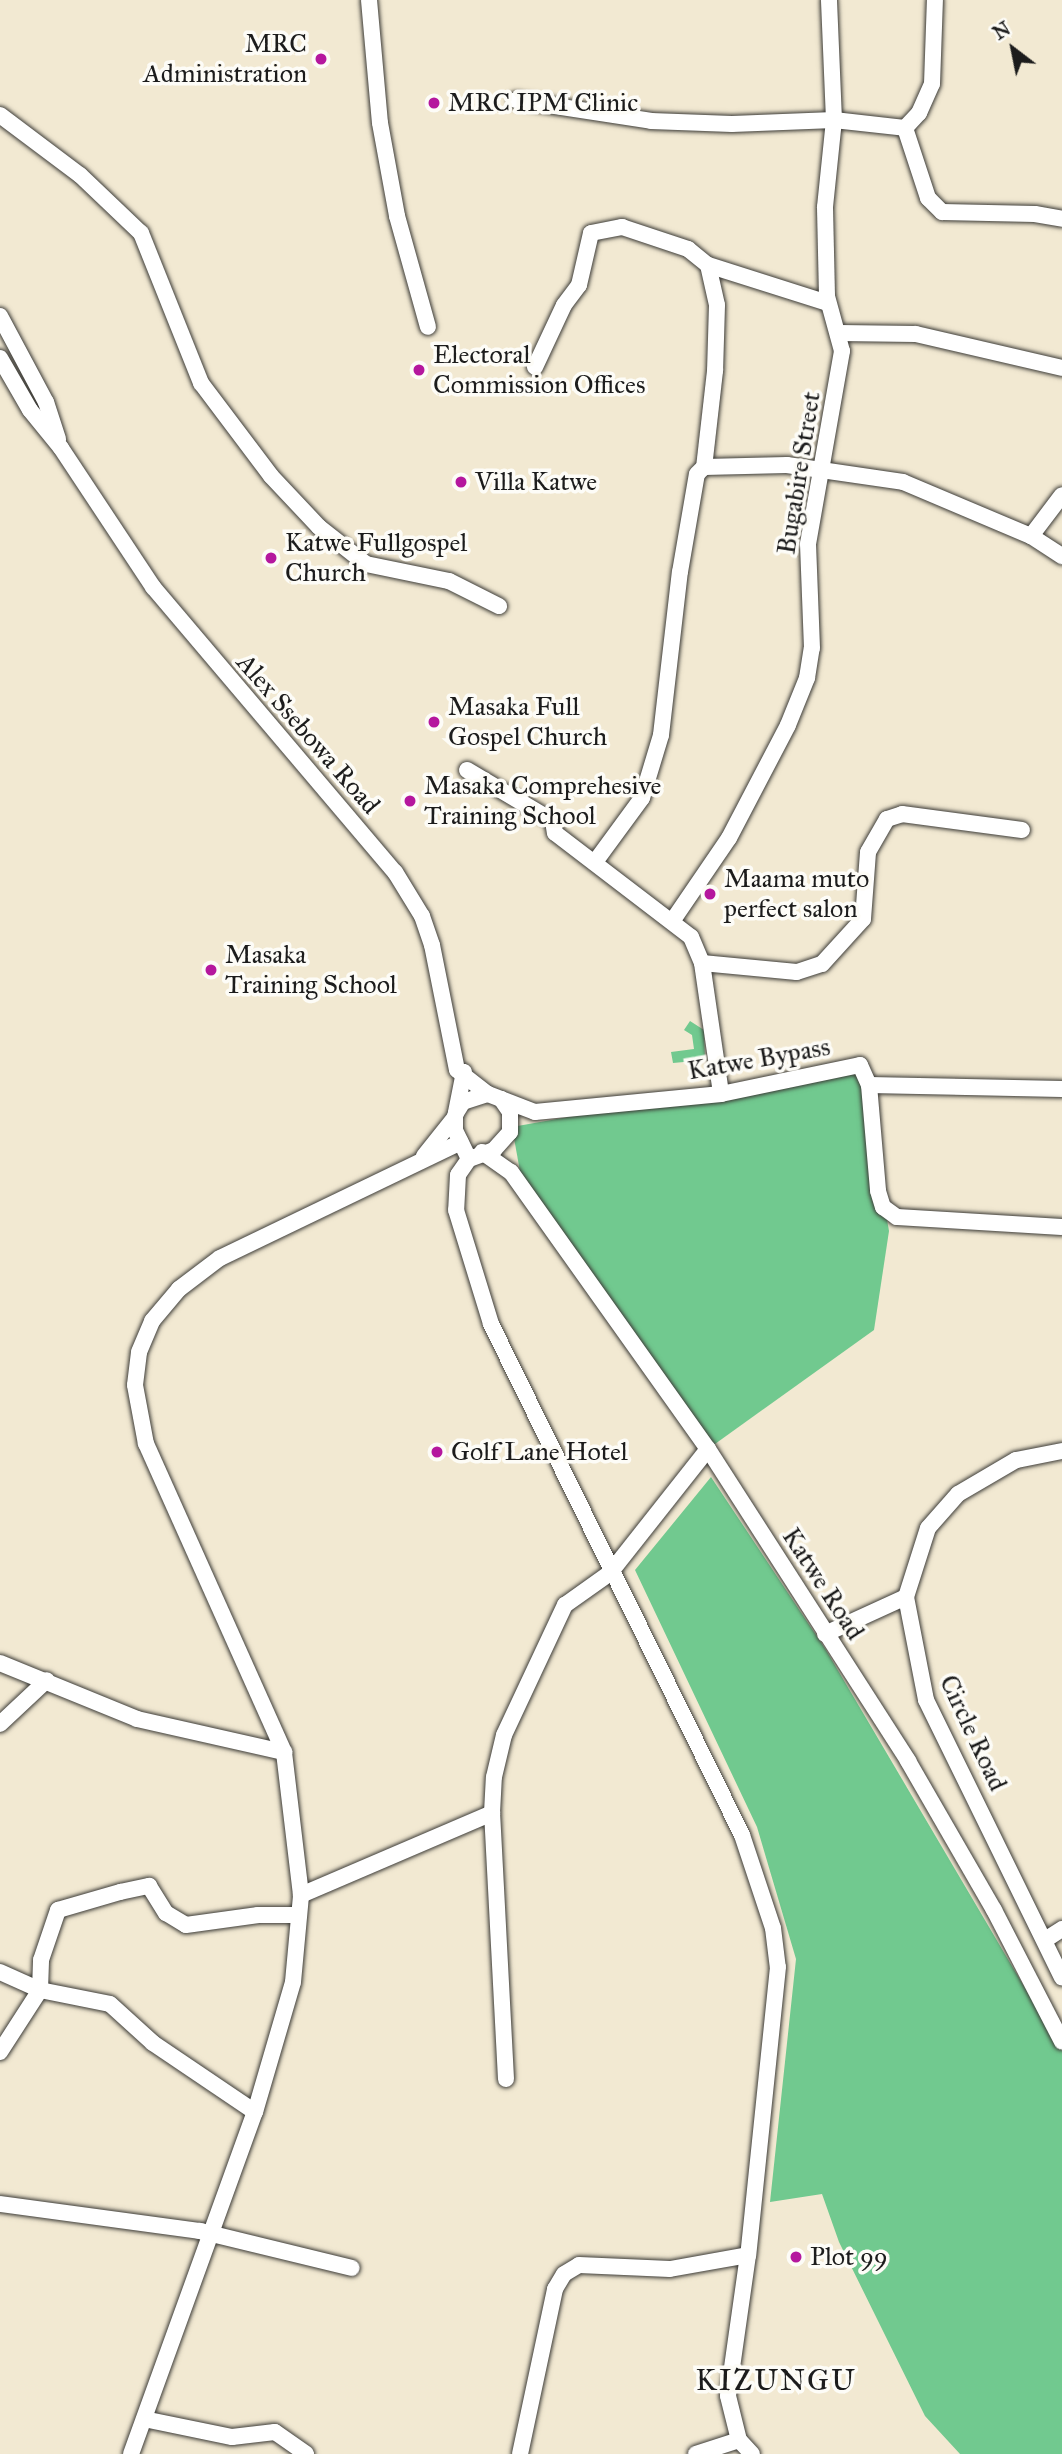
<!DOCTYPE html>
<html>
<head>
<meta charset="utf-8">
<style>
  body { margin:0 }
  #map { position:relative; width:1062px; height:2454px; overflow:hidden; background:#f2e9d2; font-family:"IM FELL Great Primer",serif }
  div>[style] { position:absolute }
  .green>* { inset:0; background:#71c98f }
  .roads { filter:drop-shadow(0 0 2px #3c3b37) drop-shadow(0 0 2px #3c3b37) }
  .minor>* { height:16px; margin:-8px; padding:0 8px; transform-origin:8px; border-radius:8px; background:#fff }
  .dots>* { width:19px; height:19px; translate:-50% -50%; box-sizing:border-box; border:4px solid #fdfcf7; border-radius:50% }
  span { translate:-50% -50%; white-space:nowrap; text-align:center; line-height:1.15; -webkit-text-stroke:7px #fdfcf7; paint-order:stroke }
  .poi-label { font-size:26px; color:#1c1c1c }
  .right { translate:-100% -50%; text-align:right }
  .left { translate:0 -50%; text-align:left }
  .street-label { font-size:26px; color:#1c1c1c }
  .quarter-label { font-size:30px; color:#1c1c1c; letter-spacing:2px }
  .north { position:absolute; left:978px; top:14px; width:70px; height:70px; -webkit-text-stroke:5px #fdfcf7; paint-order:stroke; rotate:328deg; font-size:19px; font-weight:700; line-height:28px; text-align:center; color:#1c1c1c }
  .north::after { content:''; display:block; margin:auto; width:24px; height:32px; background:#1c1c1c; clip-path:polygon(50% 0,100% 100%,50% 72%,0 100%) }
</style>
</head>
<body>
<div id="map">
  <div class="green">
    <i style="clip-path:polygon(690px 1021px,704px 1030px,705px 1060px,673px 1063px,671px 1052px,694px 1049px,692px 1035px,684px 1030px)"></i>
    <i style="clip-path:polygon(860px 1065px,889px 1231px,874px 1330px,708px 1449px,523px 1188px,512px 1127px)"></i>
    <i style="clip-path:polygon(711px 1477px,826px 1650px,1062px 2051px,1062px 2454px,960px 2454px,925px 2416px,839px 2242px,822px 2194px,770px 2202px,796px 1959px,757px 1827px,635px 1570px)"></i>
  </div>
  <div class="roads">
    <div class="minor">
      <i style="left:369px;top:0;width:123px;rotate:84.9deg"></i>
      <i style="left:380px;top:123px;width:95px;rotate:79.6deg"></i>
      <i style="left:397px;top:216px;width:115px;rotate:74.4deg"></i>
      <i style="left:516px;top:100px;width:137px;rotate:8.8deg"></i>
      <i style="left:651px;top:121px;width:81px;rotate:2.1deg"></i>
      <i style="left:732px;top:124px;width:102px;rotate:-2.2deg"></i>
      <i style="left:834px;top:120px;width:71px;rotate:6.4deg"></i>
      <i style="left:905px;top:128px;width:21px;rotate:-47deg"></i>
      <i style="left:919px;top:113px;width:32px;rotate:-66deg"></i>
      <i style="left:932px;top:84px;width:84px;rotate:-88deg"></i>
      <i style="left:0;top:115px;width:100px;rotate:36.9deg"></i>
      <i style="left:80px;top:175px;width:84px;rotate:43.6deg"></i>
      <i style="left:141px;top:233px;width:162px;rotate:68.2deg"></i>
      <i style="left:201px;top:383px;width:116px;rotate:53deg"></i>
      <i style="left:271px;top:476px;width:70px;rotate:46.7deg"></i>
      <i style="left:319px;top:527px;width:60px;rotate:38.2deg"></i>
      <i style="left:366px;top:564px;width:85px;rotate:11.6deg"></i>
      <i style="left:449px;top:581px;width:56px;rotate:26.6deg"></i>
      <i style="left:905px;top:128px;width:74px;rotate:71.8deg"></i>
      <i style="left:928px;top:198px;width:20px;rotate:45deg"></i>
      <i style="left:942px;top:212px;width:93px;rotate:1.2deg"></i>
      <i style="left:1035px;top:214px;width:27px;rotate:10deg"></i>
      <i style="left:708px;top:265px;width:126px;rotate:17.6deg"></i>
      <i style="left:0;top:316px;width:98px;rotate:61.9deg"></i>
      <i style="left:46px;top:402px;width:39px;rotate:72deg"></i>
      <i style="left:839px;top:333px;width:77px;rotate:0.7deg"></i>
      <i style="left:916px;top:334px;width:150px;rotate:13.1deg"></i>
      <i style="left:0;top:358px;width:60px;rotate:60deg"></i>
      <i style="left:30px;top:410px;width:49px;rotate:50.8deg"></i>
      <i style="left:61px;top:448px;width:167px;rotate:56.5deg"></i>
      <i style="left:153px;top:587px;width:374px;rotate:49.7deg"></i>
      <i style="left:395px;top:872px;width:52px;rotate:58.5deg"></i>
      <i style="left:422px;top:916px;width:31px;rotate:71deg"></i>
      <i style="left:432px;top:945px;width:127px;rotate:78.7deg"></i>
      <i style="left:457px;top:1070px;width:39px;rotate:38deg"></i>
      <i style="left:535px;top:367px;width:68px;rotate:-64.9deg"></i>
      <i style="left:564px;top:305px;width:25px;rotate:-53deg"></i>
      <i style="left:579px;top:285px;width:53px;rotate:-77deg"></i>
      <i style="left:591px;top:233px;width:32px;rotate:-11deg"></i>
      <i style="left:622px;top:227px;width:70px;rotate:18.4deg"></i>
      <i style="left:688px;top:249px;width:26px;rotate:39deg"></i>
      <i style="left:708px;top:265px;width:41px;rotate:77.3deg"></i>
      <i style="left:717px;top:305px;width:66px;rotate:91.7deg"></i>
      <i style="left:715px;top:371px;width:97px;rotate:96.5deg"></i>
      <i style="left:1031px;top:536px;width:37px;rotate:33deg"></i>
      <i style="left:467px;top:770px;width:100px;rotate:30.7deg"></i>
      <i style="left:553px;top:821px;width:12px;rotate:81deg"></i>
      <i style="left:555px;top:833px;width:171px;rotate:37.4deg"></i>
      <i style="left:691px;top:937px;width:28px;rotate:67deg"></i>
      <i style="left:702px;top:963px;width:132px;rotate:81.7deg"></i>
      <i style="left:595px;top:862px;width:79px;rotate:-53.7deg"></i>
      <i style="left:642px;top:798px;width:66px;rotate:-73.2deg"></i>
      <i style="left:661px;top:735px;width:164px;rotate:-83.4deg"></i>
      <i style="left:680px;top:572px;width:99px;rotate:-80.2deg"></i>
      <i style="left:697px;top:474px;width:10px;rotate:-45deg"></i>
      <i style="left:704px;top:467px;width:83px;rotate:-1.4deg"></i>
      <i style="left:787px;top:465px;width:117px;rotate:8.3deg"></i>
      <i style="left:903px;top:482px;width:139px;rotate:22.9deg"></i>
      <i style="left:1031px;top:536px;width:51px;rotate:-52.9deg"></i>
      <i style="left:673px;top:920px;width:99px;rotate:-55.7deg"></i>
      <i style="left:729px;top:838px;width:127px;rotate:-62.4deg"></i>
      <i style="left:788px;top:725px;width:51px;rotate:-68deg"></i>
      <i style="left:807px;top:678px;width:30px;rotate:-81deg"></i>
      <i style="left:812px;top:648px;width:104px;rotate:-92.2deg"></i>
      <i style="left:808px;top:544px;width:196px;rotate:-80deg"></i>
      <i style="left:842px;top:351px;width:57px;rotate:-105.3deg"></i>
      <i style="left:827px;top:296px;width:89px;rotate:-91.3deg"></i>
      <i style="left:825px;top:207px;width:87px;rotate:-84.1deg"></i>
      <i style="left:834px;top:120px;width:120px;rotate:-92.4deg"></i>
      <i style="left:702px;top:963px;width:95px;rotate:5.4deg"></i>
      <i style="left:797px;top:972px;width:26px;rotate:-18deg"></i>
      <i style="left:822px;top:964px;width:61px;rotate:-47.7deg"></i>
      <i style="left:863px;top:919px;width:67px;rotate:-85.7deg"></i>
      <i style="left:868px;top:852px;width:38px;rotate:-60deg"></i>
      <i style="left:887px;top:819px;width:16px;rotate:-18deg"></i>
      <i style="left:902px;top:814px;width:121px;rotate:7.6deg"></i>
      <i style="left:869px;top:1085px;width:106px;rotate:85.1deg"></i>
      <i style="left:878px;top:1191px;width:17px;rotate:73deg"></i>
      <i style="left:883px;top:1207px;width:17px;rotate:36deg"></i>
      <i style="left:897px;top:1217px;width:165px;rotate:3.5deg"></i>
      <i style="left:501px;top:1099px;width:36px;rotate:21deg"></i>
      <i style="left:535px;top:1112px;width:187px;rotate:-5.5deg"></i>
      <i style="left:721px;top:1094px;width:142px;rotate:-11.8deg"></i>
      <i style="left:860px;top:1065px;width:22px;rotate:66deg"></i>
      <i style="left:869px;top:1085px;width:193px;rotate:1.2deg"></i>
      <i style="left:456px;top:1113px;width:13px;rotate:-58deg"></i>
      <i style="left:463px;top:1102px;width:26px;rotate:-18deg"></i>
      <i style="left:488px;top:1094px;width:14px;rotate:21deg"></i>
      <i style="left:501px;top:1099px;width:16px;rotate:55deg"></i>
      <i style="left:510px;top:1112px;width:20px;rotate:90deg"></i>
      <i style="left:510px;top:1132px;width:24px;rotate:132deg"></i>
      <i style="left:494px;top:1150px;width:27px;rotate:160deg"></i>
      <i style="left:469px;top:1159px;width:32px;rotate:-116deg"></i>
      <i style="left:455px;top:1130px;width:13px;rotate:-90deg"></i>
      <i style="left:455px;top:1117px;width:46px;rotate:-78.7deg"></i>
      <i style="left:482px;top:1152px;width:35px;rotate:35deg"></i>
      <i style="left:511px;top:1172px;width:340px;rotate:54.6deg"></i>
      <i style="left:708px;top:1449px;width:371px;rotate:57.3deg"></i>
      <i style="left:908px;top:1761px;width:172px;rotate:60deg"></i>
      <i style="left:994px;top:1910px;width:148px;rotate:62.7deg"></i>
      <i style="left:424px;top:1156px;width:50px;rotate:-51.5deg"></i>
      <i style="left:469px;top:1159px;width:19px;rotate:125deg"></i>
      <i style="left:458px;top:1175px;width:35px;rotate:93deg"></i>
      <i style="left:456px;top:1210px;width:119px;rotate:72.9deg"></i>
      <i style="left:491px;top:1324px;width:569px;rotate:63.84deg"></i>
      <i style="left:742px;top:1835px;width:98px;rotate:71.6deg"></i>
      <i style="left:773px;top:1928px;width:39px;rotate:83deg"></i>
      <i style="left:778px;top:1967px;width:290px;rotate:95.9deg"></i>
      <i style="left:748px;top:2255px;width:142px;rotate:98.1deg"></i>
      <i style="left:728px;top:2396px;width:45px;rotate:76deg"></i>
      <i style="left:739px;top:2440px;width:19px;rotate:47deg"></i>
      <i style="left:1062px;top:1451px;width:47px;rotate:168.9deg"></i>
      <i style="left:1016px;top:1460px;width:67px;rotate:149.6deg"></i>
      <i style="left:958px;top:1494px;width:45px;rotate:131.4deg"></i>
      <i style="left:928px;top:1528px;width:72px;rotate:107.7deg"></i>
      <i style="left:906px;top:1597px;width:105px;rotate:79deg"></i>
      <i style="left:926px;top:1700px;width:309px;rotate:63.9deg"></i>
      <i style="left:825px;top:1634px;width:89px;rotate:-24.6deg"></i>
      <i style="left:0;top:1663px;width:148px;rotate:22.2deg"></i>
      <i style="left:137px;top:1719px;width:151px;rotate:12.7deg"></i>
      <i style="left:0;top:1724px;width:64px;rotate:-43.1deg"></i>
      <i style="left:301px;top:1895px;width:208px;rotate:-23.2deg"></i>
      <i style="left:1045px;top:1940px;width:20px;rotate:-33deg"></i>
      <i style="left:0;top:1972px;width:44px;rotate:24.2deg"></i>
      <i style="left:40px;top:1990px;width:30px;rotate:-88deg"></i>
      <i style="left:41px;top:1960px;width:53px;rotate:-71.2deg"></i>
      <i style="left:58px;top:1910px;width:65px;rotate:-16.2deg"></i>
      <i style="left:120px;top:1892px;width:30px;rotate:-12deg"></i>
      <i style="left:149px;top:1886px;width:32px;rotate:58deg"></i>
      <i style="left:166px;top:1913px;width:23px;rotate:31deg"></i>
      <i style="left:186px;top:1925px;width:73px;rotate:-7.9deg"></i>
      <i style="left:258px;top:1915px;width:41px"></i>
      <i style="left:0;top:2052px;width:74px;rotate:-57.2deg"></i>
      <i style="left:40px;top:1990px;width:71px;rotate:11.3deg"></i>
      <i style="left:110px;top:2004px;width:58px;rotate:42.2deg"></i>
      <i style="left:153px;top:2043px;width:123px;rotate:34.1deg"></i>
      <i style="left:506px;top:2079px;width:266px;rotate:-93deg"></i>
      <i style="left:492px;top:1813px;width:36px;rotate:-87deg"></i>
      <i style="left:494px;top:1777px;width:43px;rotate:-76.6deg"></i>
      <i style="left:504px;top:1735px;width:144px;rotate:-64.9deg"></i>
      <i style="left:565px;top:1605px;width:55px;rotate:-35.4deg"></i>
      <i style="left:610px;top:1573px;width:158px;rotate:-51.7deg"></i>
      <i style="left:0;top:2204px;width:202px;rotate:7.7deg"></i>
      <i style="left:200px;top:2231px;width:156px;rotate:13.7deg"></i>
      <i style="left:144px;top:2419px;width:90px;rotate:11.6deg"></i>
      <i style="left:232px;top:2437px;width:43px;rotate:-6.6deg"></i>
      <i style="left:275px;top:2432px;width:38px;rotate:35deg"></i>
      <i style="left:131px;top:2454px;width:364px;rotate:-70.1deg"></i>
      <i style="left:255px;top:2112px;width:135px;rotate:-73.7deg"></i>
      <i style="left:293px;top:1982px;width:87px;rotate:-84.7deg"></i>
      <i style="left:301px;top:1895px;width:144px;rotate:-96.8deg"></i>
      <i style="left:284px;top:1752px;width:338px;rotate:-114.1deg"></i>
      <i style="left:146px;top:1444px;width:60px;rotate:-100.6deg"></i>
      <i style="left:135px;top:1385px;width:33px;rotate:-83deg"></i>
      <i style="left:139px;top:1352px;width:34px;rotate:-67deg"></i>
      <i style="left:152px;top:1321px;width:42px;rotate:-49.8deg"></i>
      <i style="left:179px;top:1289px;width:51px;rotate:-37.1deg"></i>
      <i style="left:220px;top:1258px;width:267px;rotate:-25.7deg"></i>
      <i style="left:520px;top:2454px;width:169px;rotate:-78deg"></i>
      <i style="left:555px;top:2289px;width:17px;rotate:-59deg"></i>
      <i style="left:564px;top:2274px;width:17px;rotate:-31deg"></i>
      <i style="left:579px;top:2265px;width:91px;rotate:2.5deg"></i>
      <i style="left:670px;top:2269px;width:79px;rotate:-10.2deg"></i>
      <i style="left:696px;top:2454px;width:45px;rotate:-18deg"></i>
    </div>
  </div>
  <div class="dots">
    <i style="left:321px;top:59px;background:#b5179e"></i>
    <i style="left:434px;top:103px;background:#b5179e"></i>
    <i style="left:419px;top:370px;background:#b5179e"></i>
    <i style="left:461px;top:482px;background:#b5179e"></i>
    <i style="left:271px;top:558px;background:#b5179e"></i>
    <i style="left:434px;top:722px;background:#b5179e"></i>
    <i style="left:410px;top:801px;background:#b5179e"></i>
    <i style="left:710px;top:894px;background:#b5179e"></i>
    <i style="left:211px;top:970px;background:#b5179e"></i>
    <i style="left:437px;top:1452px;background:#b5179e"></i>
    <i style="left:796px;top:2257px;background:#b5179e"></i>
  </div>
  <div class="poi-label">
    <span class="right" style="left:307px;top:59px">MRC<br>Administration</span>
    <span class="left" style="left:448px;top:103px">MRC IPM Clinic</span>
    <span class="left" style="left:433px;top:370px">Electoral<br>Commission Offices</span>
    <span class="left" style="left:475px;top:482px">Villa Katwe</span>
    <span class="left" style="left:285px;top:558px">Katwe Fullgospel<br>Church</span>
    <span class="left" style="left:448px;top:722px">Masaka Full<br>Gospel Church</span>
    <span class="left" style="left:424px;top:801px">Masaka Comprehesive<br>Training School</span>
    <span class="left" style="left:724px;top:894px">Maama muto<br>perfect salon</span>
    <span class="left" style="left:225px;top:970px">Masaka<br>Training School</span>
    <span class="left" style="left:451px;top:1452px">Golf Lane Hotel</span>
    <span class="left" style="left:810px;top:2257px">Plot 99</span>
  </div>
  <div class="street-label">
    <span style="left:799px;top:473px;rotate:-81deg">Bugabire Street</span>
    <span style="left:308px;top:734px;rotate:49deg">Alex Ssebowa Road</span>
    <span style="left:759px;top:1059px;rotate:-10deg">Katwe Bypass</span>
    <span style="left:823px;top:1584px;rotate:57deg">Katwe Road</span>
    <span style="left:973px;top:1733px;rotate:65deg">Circle Road</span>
  </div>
  <div class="quarter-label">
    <span style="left:776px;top:2380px">KIZUNGU</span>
  </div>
  <div class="north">N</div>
</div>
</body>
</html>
